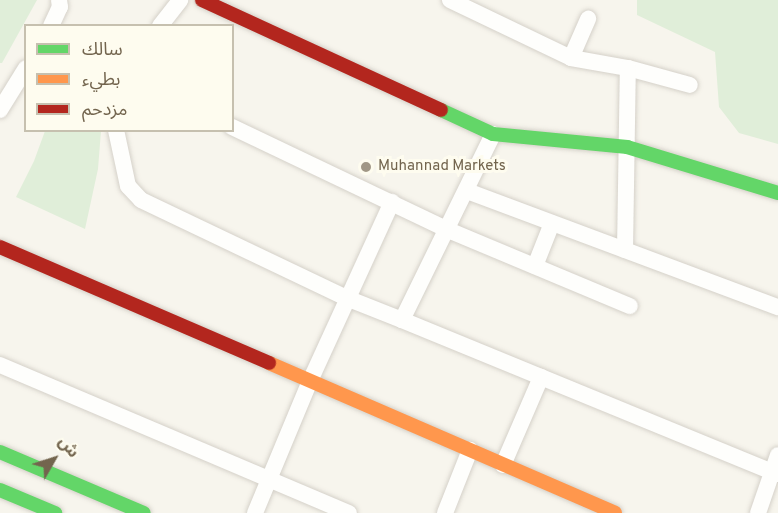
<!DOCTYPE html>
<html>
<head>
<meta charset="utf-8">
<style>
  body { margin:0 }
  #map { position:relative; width:778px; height:513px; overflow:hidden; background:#f7f5ed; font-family:Overpass,"Noto Sans Arabic",sans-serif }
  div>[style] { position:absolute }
  .green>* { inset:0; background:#e0eed9 }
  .roads { filter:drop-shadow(0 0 2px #d5d1c9) drop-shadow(0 0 2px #d5d1c9) }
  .street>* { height:16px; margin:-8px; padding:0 8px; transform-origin:8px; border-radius:8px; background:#fefefc }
  .fast>* { height:14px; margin:-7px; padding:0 7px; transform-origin:7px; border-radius:7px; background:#63d668 }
  .slow>* { height:14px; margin:-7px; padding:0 7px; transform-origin:7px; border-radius:7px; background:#ff974d }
  .jam>* { height:14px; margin:-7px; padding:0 7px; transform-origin:7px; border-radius:7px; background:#b3261e }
  .dots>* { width:16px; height:16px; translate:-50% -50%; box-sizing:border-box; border:3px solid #fefcef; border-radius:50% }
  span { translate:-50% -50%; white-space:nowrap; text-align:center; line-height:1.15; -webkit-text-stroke:6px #fefcef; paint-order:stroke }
  .poi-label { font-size:15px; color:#73654e }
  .left { translate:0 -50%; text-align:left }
  .legend { position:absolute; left:24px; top:24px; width:210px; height:108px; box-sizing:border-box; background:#fefcef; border:2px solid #c6c0af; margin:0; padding:8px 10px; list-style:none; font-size:18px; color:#73654e }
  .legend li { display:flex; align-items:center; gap:12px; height:30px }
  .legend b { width:30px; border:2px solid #c6c0af }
  .north { position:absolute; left:24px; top:429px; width:60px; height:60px; -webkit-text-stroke:4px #fefcef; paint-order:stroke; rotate:51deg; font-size:16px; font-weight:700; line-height:24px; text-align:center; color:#73654e }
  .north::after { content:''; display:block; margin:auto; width:21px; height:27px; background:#73654e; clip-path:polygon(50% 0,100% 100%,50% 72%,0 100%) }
</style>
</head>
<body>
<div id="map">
  <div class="green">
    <i style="clip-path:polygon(0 0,37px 0,2px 63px,0 63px)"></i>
    <i style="clip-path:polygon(637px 0,778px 0,778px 144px,739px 133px,719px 107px,715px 52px,637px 15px)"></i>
    <i style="clip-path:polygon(45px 131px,101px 131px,98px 169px,85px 229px,16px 197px,34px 161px)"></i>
  </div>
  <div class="roads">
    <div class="street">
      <i style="left:450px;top:0;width:134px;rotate:25.6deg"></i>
      <i style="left:571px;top:58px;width:58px;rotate:10deg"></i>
      <i style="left:628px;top:68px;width:64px;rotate:15.3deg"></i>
      <i style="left:51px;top:26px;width:21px;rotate:-65deg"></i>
      <i style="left:60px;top:7px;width:7px;rotate:-98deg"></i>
      <i style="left:160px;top:26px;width:33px;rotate:-52deg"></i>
      <i style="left:571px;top:58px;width:43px;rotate:-66.4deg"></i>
      <i style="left:0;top:110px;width:49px;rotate:-58.2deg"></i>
      <i style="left:232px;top:127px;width:239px;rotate:25.5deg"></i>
      <i style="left:448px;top:230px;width:197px;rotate:22.7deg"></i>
      <i style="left:116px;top:130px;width:57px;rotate:77.9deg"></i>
      <i style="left:128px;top:186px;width:19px;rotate:47deg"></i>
      <i style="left:141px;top:200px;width:230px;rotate:25.5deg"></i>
      <i style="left:349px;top:299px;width:57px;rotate:21.6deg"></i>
      <i style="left:402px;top:320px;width:207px;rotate:-63.9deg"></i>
      <i style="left:467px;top:191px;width:332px;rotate:20.5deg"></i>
      <i style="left:625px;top:250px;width:182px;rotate:-89.1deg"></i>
      <i style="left:535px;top:266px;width:46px;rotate:-68.4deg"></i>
      <i style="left:402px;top:320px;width:406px;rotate:22.3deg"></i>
      <i style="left:0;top:365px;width:379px;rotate:23deg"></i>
      <i style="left:503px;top:465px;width:96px;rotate:-66.6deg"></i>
      <i style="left:255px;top:513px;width:143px;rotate:-67.4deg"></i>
      <i style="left:310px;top:381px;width:197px;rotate:-65.4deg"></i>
      <i style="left:445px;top:513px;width:68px;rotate:-68.4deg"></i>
      <i style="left:758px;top:513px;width:61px;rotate:-71deg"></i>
    </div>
    <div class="fast">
      <i style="left:441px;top:110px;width:57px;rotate:24.8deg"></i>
      <i style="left:493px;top:134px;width:135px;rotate:5.5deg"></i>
      <i style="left:627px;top:147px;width:158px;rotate:16.9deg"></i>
      <i style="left:0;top:452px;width:156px;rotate:23deg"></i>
      <i style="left:0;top:490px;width:60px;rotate:22.7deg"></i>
    </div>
    <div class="slow">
      <i style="left:269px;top:363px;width:377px;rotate:23.4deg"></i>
    </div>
    <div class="jam">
      <i style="left:202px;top:0;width:263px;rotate:24.7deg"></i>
      <i style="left:0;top:247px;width:293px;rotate:23.3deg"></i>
    </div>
  </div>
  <div class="dots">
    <i style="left:366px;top:167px;background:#a19786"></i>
  </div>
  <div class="poi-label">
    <span class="left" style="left:378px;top:167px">Muhannad Markets</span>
  </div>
  <ul class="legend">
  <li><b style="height:8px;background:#63d668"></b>سالك</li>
  <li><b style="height:8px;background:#ff974d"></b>بطيء</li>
  <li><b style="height:8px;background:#b3261e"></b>مزدحم</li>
  </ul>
  <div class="north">ش</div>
</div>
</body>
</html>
